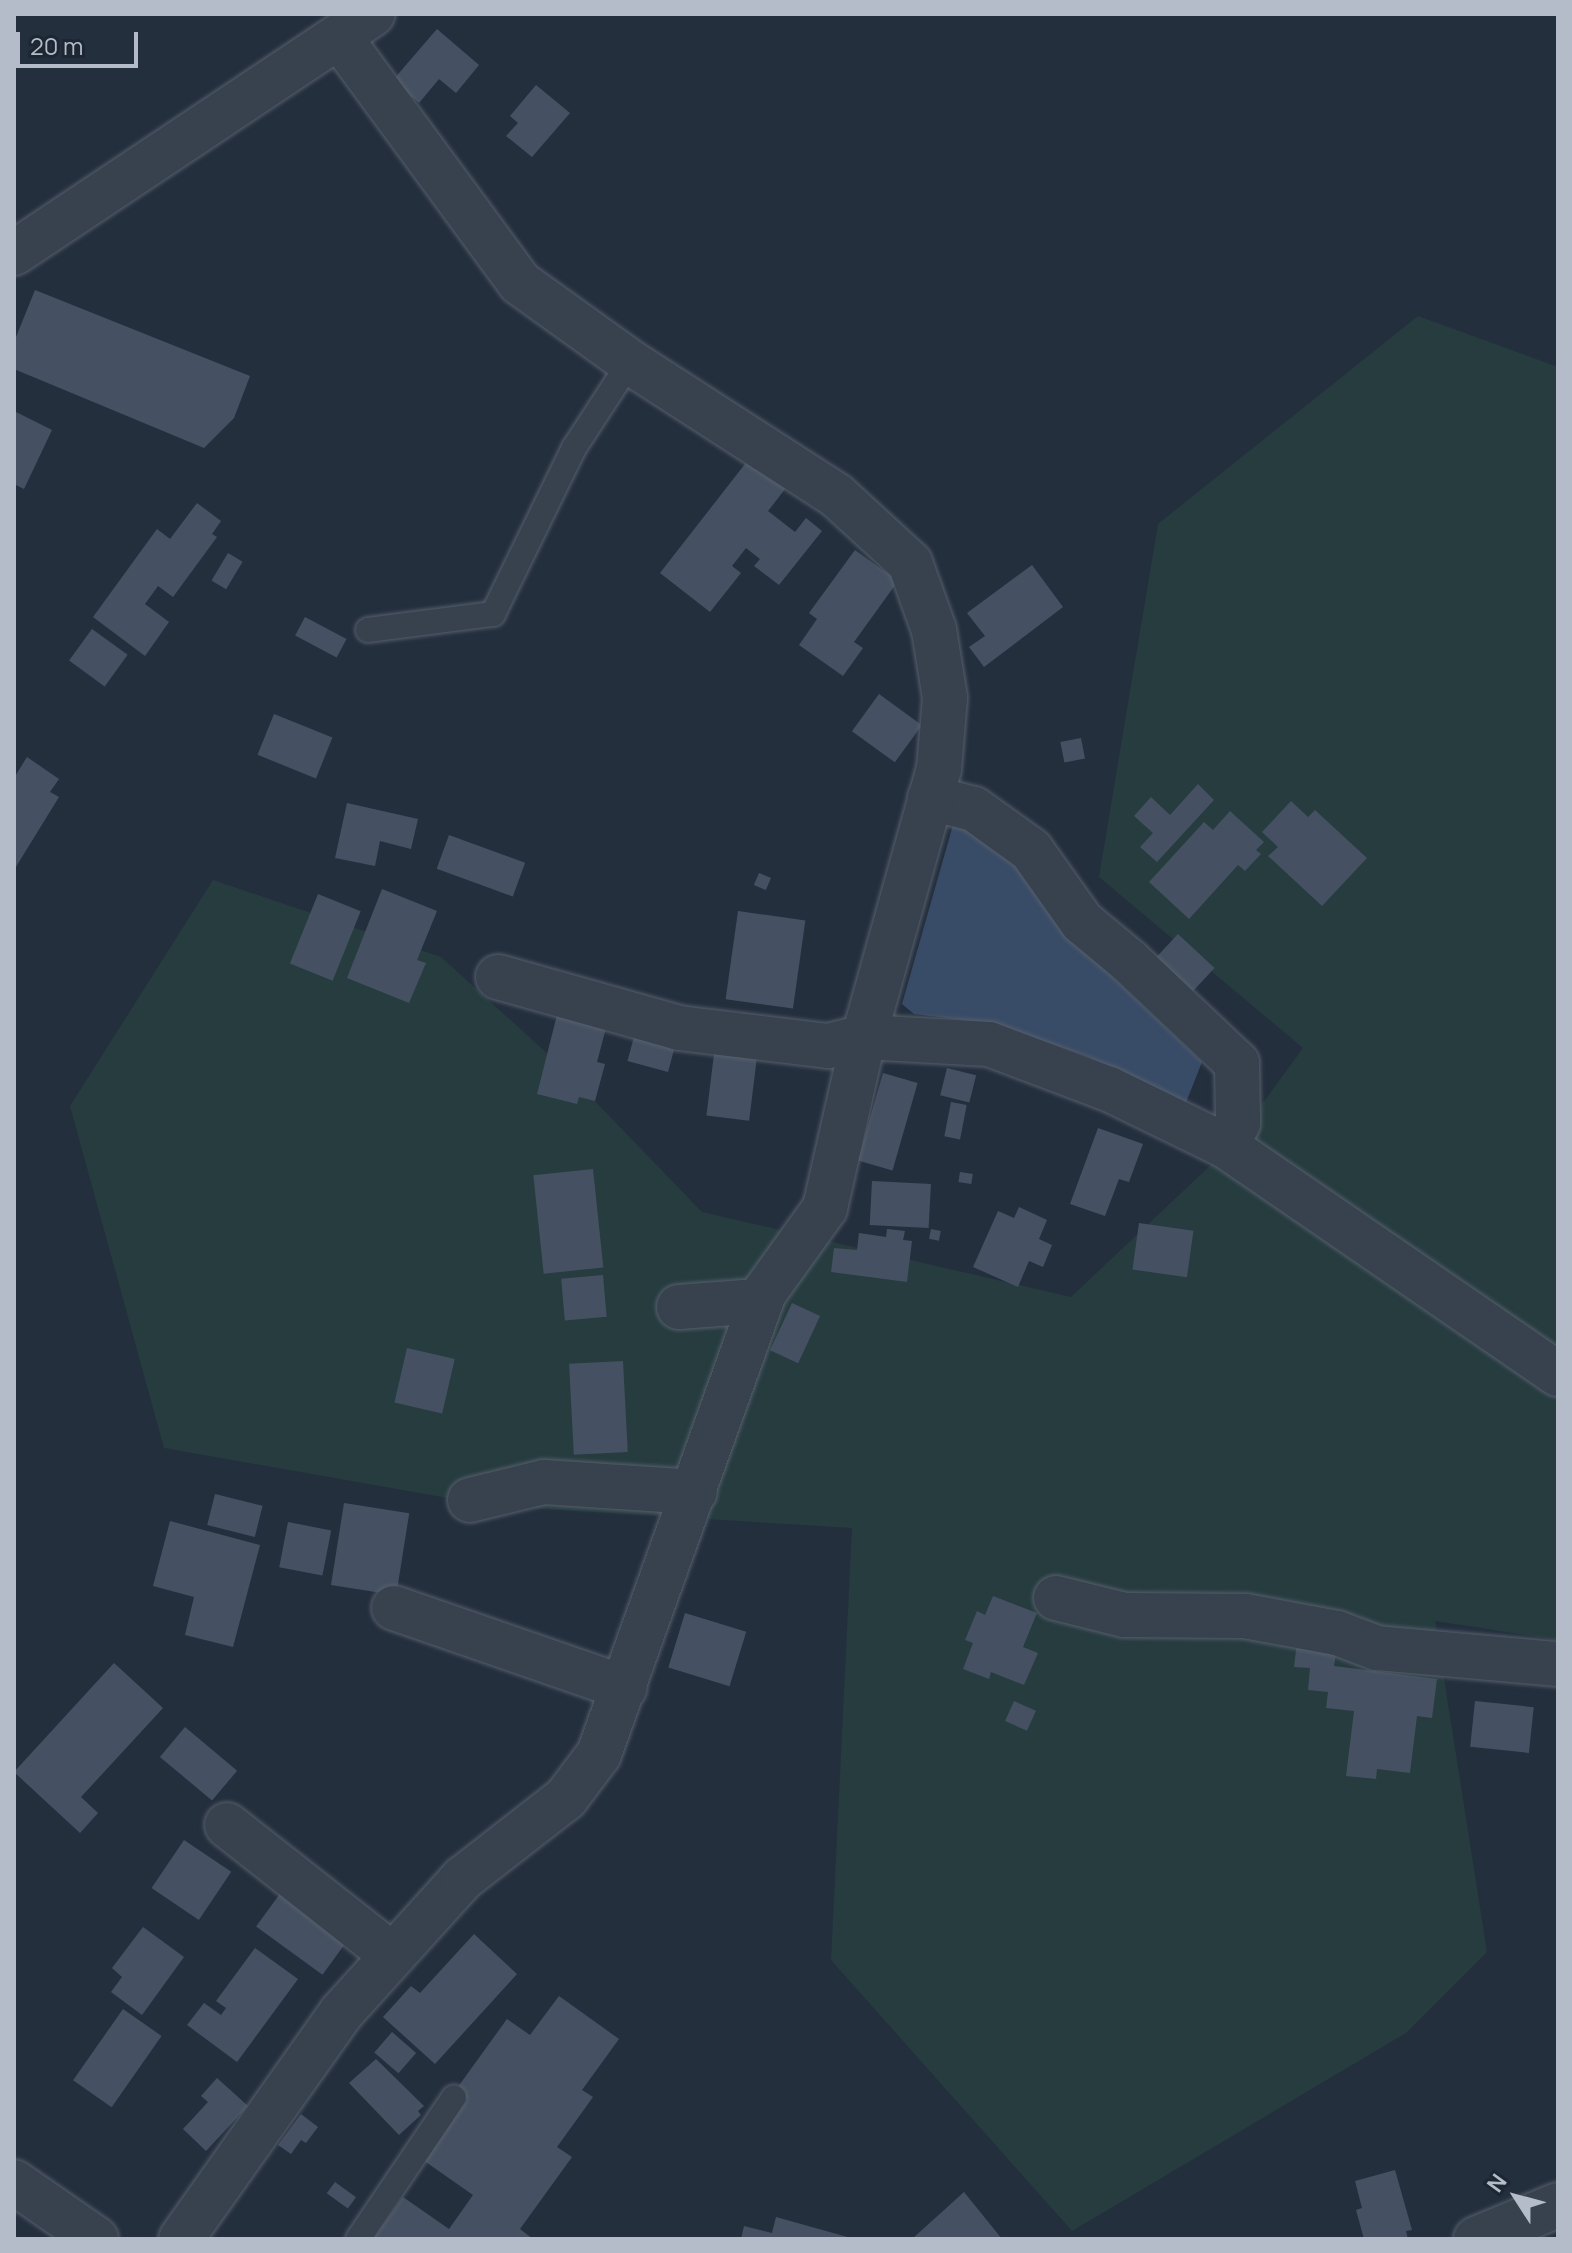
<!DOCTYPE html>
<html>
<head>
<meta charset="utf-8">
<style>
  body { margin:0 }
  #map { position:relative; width:1572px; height:2253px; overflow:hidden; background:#242f3e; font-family:Manrope,sans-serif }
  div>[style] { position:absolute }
  .green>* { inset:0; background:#263c3f }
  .water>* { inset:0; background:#394c67 }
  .building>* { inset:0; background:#455162; transform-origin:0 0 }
  .roads { filter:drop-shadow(0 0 2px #565f6c) drop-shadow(0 0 2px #565f6c) }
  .service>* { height:24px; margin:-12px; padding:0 12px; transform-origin:12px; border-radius:12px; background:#38414e }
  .minor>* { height:44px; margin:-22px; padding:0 22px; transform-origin:22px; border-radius:22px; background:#38414e }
  .tertiary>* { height:44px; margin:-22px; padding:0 22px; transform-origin:22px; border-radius:22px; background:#38414e }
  span { translate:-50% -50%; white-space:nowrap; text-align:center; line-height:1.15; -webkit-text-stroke:6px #1d2633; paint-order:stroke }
  .frame { position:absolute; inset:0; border:16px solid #b4bcc9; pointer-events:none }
  .north { position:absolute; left:1476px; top:2157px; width:80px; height:80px; -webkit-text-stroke:6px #1d2633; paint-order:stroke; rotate:306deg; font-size:22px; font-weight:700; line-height:32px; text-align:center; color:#b4bcc9 }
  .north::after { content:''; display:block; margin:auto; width:28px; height:36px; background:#b4bcc9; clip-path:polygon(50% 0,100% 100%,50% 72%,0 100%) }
  .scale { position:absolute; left:16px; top:32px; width:122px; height:36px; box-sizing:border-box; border:4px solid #b4bcc9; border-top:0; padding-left:10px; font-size:24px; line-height:28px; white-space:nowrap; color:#b4bcc9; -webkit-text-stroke:6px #1d2633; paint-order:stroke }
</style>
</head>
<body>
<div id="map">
  <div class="green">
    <i style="clip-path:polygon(1418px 316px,1558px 367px,1558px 1640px,1435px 1621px,1487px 1952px,1406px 2033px,1072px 2231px,831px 1960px,852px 1528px,493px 1506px,164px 1448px,70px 1106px,213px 880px,441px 957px,560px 1065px,702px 1212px,1071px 1297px,1233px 1144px,1303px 1048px,1099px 877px,1158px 524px)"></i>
  </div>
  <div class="water">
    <i style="clip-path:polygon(953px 825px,973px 831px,1016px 861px,1057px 924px,1202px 1062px,1185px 1105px,1087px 1056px,994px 1024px,914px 1014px,902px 1004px)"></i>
  </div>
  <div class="building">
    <i style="clip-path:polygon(437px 29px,479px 65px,456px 93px,439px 79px,419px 103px,393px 80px)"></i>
    <i style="clip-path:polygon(536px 85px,570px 113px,532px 157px,506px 136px,518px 123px,510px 116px)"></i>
    <i style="clip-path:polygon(35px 290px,250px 376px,234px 418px,204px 448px,14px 369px,14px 342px)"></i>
    <i style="clip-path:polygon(14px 411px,52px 430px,24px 489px,14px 484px)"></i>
    <i style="clip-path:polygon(752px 455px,789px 484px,768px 511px,795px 532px,806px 518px,822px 531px,779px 585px,754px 566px,760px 559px,746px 548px,732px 566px,741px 573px,710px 612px,660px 573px)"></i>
    <i style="clip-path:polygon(197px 503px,221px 521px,212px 534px,217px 537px,173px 597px,158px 586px,145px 604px,169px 622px,145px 656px,93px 617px,157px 529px,170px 539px)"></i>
    <i style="clip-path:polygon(855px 550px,898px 581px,854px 642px,863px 648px,843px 676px,799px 645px,817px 619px,809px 613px)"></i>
    <i style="left:228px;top:553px;width:17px;height:32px;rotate:31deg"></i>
    <i style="clip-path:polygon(1032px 565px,1063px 607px,984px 667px,969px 647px,985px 636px,967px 613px)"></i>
    <i style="left:305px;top:617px;width:47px;height:21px;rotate:28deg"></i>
    <i style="left:92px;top:629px;width:44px;height:39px;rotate:36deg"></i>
    <i style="left:879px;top:694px;width:53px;height:46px;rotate:36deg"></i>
    <i style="left:274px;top:714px;width:63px;height:44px;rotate:22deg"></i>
    <i style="left:1081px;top:738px;width:21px;height:21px;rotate:79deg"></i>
    <i style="clip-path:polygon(27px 757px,59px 779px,50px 792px,59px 797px,14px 870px,14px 778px)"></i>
    <i style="clip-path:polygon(1198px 784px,1214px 800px,1157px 862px,1140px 847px,1153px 833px,1134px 816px,1151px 797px,1170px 815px)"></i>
    <i style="clip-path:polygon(1291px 801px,1308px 817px,1315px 810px,1367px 858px,1322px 906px,1268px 856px,1278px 847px,1262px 832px)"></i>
    <i style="clip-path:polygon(347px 803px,418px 819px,411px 849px,380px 841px,375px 866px,335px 858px)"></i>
    <i style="clip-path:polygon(1230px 811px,1264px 842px,1256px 850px,1261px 854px,1245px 871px,1238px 865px,1189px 919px,1149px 882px,1204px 822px,1213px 830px)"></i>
    <i style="left:449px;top:835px;width:81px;height:36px;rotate:20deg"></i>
    <i style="left:759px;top:873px;width:13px;height:13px;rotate:23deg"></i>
    <i style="clip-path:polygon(382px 889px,437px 911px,417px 960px,426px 963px,409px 1003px,347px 978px)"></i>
    <i style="left:318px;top:894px;width:46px;height:75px;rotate:22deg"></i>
    <i style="left:738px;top:911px;width:68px;height:89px;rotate:8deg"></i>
    <i style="left:1178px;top:934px;width:50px;height:39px;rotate:43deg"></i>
    <i style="clip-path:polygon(557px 1015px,606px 1028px,597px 1062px,605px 1064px,595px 1101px,579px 1097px,577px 1104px,537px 1094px)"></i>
    <i style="left:635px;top:1033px;width:42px;height:29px;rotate:15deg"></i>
    <i style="left:714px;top:1054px;width:43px;height:62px;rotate:7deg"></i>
    <i style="left:947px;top:1068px;width:30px;height:28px;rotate:14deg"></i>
    <i style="left:883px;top:1073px;width:36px;height:91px;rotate:16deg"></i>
    <i style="left:951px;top:1102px;width:16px;height:35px;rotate:11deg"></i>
    <i style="clip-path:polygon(1098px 1128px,1143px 1144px,1129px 1182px,1119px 1179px,1105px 1216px,1070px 1204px)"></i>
    <i style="left:593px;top:1169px;width:99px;height:60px;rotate:84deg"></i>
    <i style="left:960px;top:1172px;width:13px;height:10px;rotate:9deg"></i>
    <i style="left:872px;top:1181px;width:59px;height:44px;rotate:3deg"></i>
    <i style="clip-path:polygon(1019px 1207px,1047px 1220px,1039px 1239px,1052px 1245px,1043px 1267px,1029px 1261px,1018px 1287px,973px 1267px,998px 1211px,1014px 1218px)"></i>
    <i style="left:1139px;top:1223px;width:55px;height:47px;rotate:8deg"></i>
    <i style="clip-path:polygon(887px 1229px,905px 1231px,903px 1240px,912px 1241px,907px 1282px,831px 1272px,834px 1248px,857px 1250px,859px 1233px,886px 1237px)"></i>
    <i style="left:931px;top:1229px;width:10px;height:10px;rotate:11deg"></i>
    <i style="left:603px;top:1275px;width:42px;height:42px;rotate:85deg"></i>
    <i style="left:792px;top:1303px;width:31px;height:52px;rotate:25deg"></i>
    <i style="left:407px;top:1348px;width:49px;height:56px;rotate:13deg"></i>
    <i style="left:623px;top:1361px;width:91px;height:54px;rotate:87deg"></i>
    <i style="left:215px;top:1494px;width:49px;height:32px;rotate:14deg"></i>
    <i style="left:344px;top:1503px;width:66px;height:83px;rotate:9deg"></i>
    <i style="clip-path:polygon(170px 1521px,260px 1545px,233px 1647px,185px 1635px,194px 1597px,153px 1586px)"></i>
    <i style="left:288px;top:1522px;width:44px;height:46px;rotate:11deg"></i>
    <i style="clip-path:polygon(993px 1596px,1037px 1613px,1023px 1647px,1038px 1653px,1024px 1685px,991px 1672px,989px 1679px,963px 1669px,973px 1643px,965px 1640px,977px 1611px,985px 1615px)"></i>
    <i style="left:685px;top:1613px;width:64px;height:57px;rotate:17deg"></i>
    <i style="clip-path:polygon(1297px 1642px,1337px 1647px,1334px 1666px,1437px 1679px,1432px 1718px,1417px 1716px,1410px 1773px,1377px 1769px,1376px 1779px,1346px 1776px,1354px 1711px,1326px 1708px,1328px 1692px,1308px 1690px,1310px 1668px,1294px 1667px)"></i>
    <i style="clip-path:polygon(114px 1663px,163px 1708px,81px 1797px,98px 1813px,80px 1833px,14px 1772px)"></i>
    <i style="left:1014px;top:1701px;width:24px;height:22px;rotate:24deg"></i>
    <i style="left:1475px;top:1701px;width:59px;height:46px;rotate:6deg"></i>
    <i style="left:185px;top:1727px;width:68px;height:39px;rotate:40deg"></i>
    <i style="left:184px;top:1840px;width:57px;height:58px;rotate:34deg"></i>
    <i style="left:282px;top:1891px;width:82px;height:44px;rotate:36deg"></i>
    <i style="clip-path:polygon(143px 1927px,184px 1957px,142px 2015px,111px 1992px,122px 1977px,112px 1968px)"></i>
    <i style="clip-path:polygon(474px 1934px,517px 1974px,435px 2064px,383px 2017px,411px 1986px,420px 1993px)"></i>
    <i style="clip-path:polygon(255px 1948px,298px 1979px,237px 2062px,187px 2025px,204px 2003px,221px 2015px,226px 2008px,216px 2001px)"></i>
    <i style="clip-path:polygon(559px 1996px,619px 2039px,582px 2090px,593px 2097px,557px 2147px,572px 2157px,520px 2229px,533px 2239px,373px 2239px,403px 2197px,449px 2229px,473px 2195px,423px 2160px,467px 2100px,455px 2091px,507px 2019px,530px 2035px)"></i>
    <i style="left:123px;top:2009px;width:47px;height:87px;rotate:35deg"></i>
    <i style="left:392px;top:2032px;width:32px;height:27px;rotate:41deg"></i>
    <i style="clip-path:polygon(376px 2059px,424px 2106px,418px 2111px,421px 2115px,399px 2135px,349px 2083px)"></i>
    <i style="clip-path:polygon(217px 2078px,248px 2106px,206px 2151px,183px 2129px,208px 2102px,201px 2096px)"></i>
    <i style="clip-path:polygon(301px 2114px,318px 2127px,306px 2143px,301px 2140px,291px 2154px,278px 2145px)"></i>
    <i style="clip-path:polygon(1395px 2170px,1412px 2230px,1406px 2231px,1408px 2239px,1364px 2239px,1356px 2210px,1362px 2208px,1355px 2181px)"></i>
    <i style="left:335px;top:2182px;width:26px;height:14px;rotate:36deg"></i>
    <i style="clip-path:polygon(964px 2192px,1002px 2239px,912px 2239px)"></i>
    <i style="clip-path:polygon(776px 2217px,851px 2238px,851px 2239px,741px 2239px,744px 2226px,772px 2233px)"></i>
  </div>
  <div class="roads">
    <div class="service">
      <i style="left:368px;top:630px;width:126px;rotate:-7.3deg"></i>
      <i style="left:493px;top:614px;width:185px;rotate:-64deg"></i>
      <i style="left:574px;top:448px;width:103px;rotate:-56.9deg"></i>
      <i style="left:358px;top:2239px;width:171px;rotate:-55.9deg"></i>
    </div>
    <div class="minor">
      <i style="left:930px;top:798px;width:45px;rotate:14deg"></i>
      <i style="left:974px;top:809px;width:70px;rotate:35.7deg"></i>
      <i style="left:1031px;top:850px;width:88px;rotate:54.7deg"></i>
      <i style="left:1082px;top:922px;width:61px;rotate:39.7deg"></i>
      <i style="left:1129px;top:961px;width:149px;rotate:43.4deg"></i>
      <i style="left:1237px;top:1063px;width:60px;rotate:89deg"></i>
      <i style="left:1238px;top:1123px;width:26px;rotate:118deg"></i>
      <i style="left:498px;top:977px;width:188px;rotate:15.7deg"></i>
      <i style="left:679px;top:1028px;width:150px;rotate:6.9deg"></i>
      <i style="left:828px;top:1046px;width:37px;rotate:-14deg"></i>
      <i style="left:864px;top:1037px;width:125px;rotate:3.2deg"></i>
      <i style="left:989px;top:1044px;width:128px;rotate:20.6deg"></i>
      <i style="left:1109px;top:1089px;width:130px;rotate:26deg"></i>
      <i style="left:1226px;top:1146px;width:403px;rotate:34.5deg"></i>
      <i style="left:679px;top:1307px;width:66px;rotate:-4.3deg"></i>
      <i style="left:745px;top:1302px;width:15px;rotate:11deg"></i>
      <i style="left:470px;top:1500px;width:76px;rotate:-13.7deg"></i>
      <i style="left:544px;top:1482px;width:151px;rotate:3.8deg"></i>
      <i style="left:1056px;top:1598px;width:70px;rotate:14deg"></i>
      <i style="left:1124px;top:1615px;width:121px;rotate:0.5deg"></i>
      <i style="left:1245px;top:1616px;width:94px;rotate:10.5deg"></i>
      <i style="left:1337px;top:1633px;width:43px;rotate:20.6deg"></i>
      <i style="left:1377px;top:1648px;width:182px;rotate:5.1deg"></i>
      <i style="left:394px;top:1608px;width:244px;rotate:19.1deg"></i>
      <i style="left:227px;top:1825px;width:210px;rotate:38.2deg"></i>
      <i style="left:181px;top:2239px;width:277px;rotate:-54.7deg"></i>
      <i style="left:341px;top:2013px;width:181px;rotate:-47.9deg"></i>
      <i style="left:462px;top:1879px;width:132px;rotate:-37.9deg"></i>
      <i style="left:566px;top:1798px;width:55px;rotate:-53.1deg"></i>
      <i style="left:599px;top:1754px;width:490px;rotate:-70.3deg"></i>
      <i style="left:764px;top:1293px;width:105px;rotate:-54.3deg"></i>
      <i style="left:825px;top:1208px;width:175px;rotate:-77.2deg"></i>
      <i style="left:864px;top:1037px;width:278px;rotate:-74.4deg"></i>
      <i style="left:939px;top:769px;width:71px;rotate:-85.2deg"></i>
      <i style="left:945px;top:698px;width:69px;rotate:-99.2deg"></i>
      <i style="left:934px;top:630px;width:71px;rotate:-109.7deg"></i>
      <i style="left:910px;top:563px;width:100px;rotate:-137.4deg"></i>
      <i style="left:836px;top:495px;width:245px;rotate:-147.2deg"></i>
      <i style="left:630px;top:362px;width:135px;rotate:-144.3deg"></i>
      <i style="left:520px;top:283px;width:305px;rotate:-126.3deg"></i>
      <i style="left:1476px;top:2239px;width:89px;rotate:-22.5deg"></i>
    </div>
    <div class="tertiary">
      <i style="left:14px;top:253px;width:431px;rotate:-33.7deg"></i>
      <i style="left:14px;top:2182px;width:100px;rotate:34.8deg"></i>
    </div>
  </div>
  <div class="frame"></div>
  <div class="north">N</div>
  <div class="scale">20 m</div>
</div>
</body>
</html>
